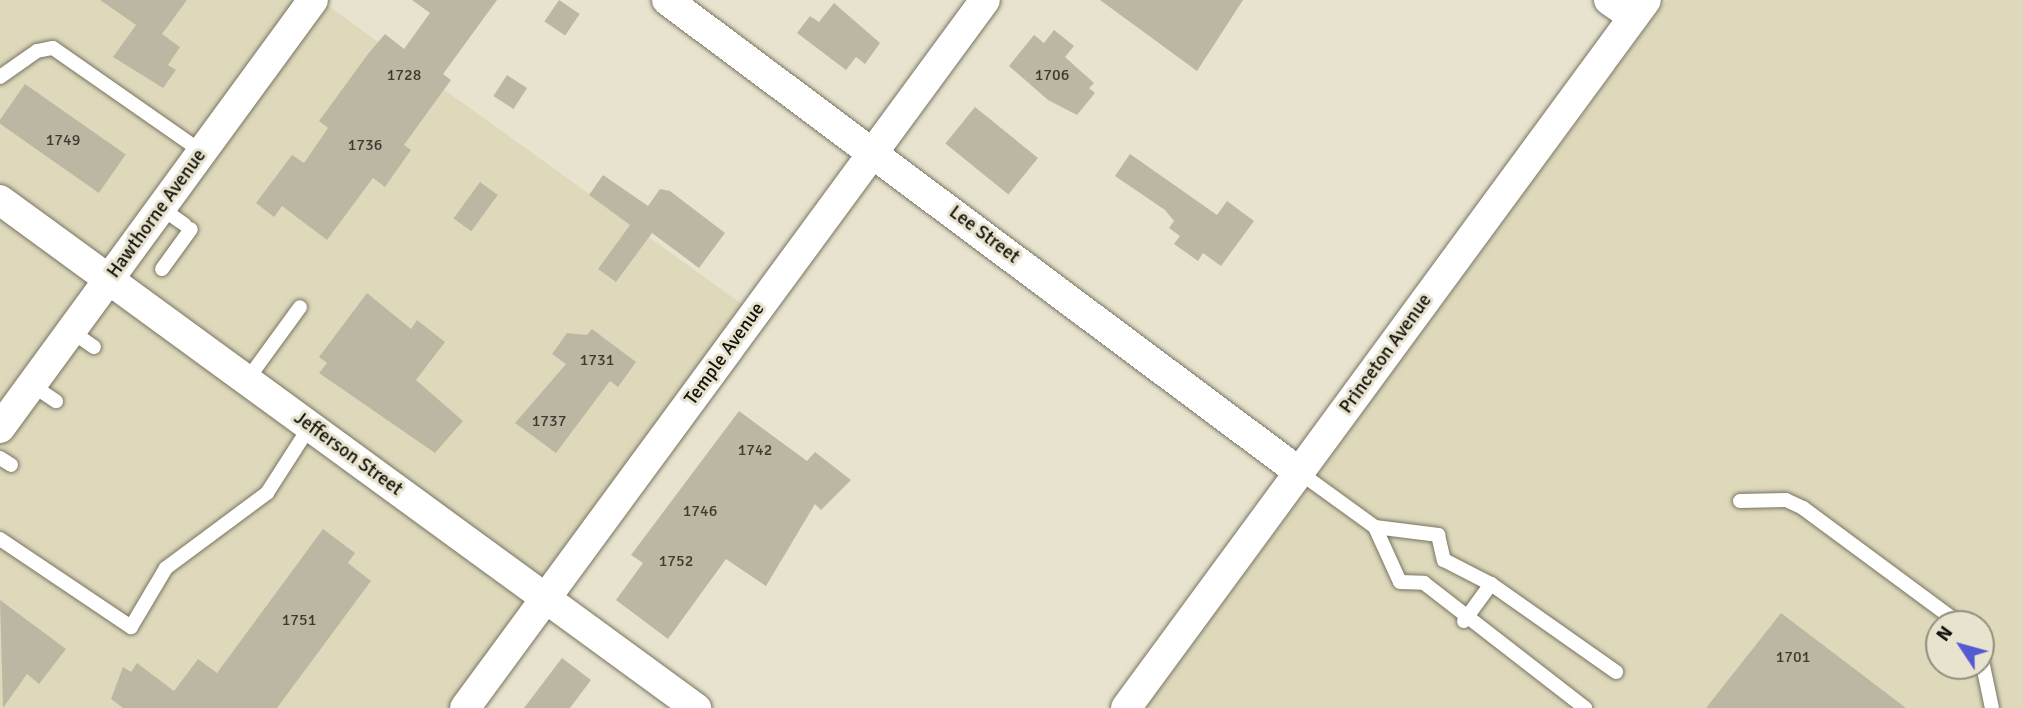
<!DOCTYPE html>
<html>
<head>
<meta charset="utf-8">
<style>
  body { margin:0 }
  #map { position:relative; width:2023px; height:708px; overflow:hidden; background:#e8e3ce; font-family:Signika,sans-serif }
  div>[style] { position:absolute }
  .built>* { inset:0; background:#dfd9bc }
  .building>* { inset:0; background:#bcb7a3; transform-origin:0 0 }
  .roads { filter:drop-shadow(0 0 2px #787461) drop-shadow(0 0 2px #787461) }
  .service>* { height:14px; margin:-7px; padding:0 7px; transform-origin:7px; border-radius:7px; background:#fff }
  .minor>* { height:30px; margin:-15px; padding:0 15px; transform-origin:15px; border-radius:15px; background:#fff }
  span { translate:-50% -50%; white-space:nowrap; text-align:center; line-height:1.15; -webkit-text-stroke:6px #e8e3ce; paint-order:stroke }
  .number-label { font-size:16px; color:#3d3b30 }
  .number-label span { -webkit-text-stroke-width:0 }
  .street-label { font-size:19px; color:#13120a }
  .north { position:absolute; left:1925px; top:610px; width:70px; height:70px; box-sizing:border-box; background:#e8e3ce; border:2px solid #938f80; border-radius:50%; rotate:306deg; font-size:19px; font-weight:700; line-height:28px; text-align:center; color:#13120a }
  .north::after { content:''; display:block; margin:auto; width:24px; height:32px; background:#545ad1; clip-path:polygon(50% 0,100% 100%,50% 72%,0 100%) }
</style>
</head>
<body>
<div id="map">
  <div class="built">
    <i style="clip-path:polygon(0 0,320px 0,757px 315px,474px 708px,0 708px)"></i>
    <i style="clip-path:polygon(evenodd,1667px 0,2023px 0,2023px 708px,1146px 708px,1667px 0,1939px 624px,1981px 624px,1981px 666px,1939px 666px,1939px 624px)"></i>
  </div>
  <div class="building">
    <i style="clip-path:polygon(100px 0,187px 0,162px 34px,180px 47px,168px 65px,176px 70px,163px 88px,113px 57px,136px 25px)"></i>
    <i style="clip-path:polygon(412px 0,497px 0,443px 74px,451px 80px,404px 145px,411px 150px,385px 187px,373px 178px,327px 240px,282px 206px,274px 217px,256px 203px,292px 155px,304px 163px,328px 128px,319px 121px,368px 54px,385px 34px,404px 49px,430px 13px)"></i>
    <i style="left:559px;top:0;width:25px;height:26px;rotate:34deg"></i>
    <i style="clip-path:polygon(1100px 0,1243px 0,1197px 71px)"></i>
    <i style="clip-path:polygon(834px 3px,880px 43px,865px 64px,856px 57px,846px 70px,797px 33px,810px 16px,819px 22px)"></i>
    <i style="clip-path:polygon(1054px 30px,1074px 46px,1065px 57px,1094px 83px,1089px 88px,1095px 93px,1077px 115px,1048px 100px,1009px 66px,1034px 35px,1044px 43px)"></i>
    <i style="left:507px;top:75px;width:24px;height:25px;rotate:33deg"></i>
    <i style="left:25px;top:84px;width:123px;height:47px;rotate:35deg"></i>
    <i style="left:975px;top:107px;width:81px;height:47px;rotate:39deg"></i>
    <i style="clip-path:polygon(1130px 154px,1217px 215px,1227px 201px,1254px 221px,1221px 266px,1203px 253px,1198px 261px,1174px 244px,1180px 236px,1169px 228px,1174px 221px,1165px 210px,1115px 176px)"></i>
    <i style="clip-path:polygon(603px 175px,648px 206px,660px 189px,670px 191px,725px 233px,699px 268px,652px 233px,616px 282px,598px 269px,630px 225px,589px 195px)"></i>
    <i style="left:480px;top:182px;width:22px;height:45px;rotate:36deg"></i>
    <i style="clip-path:polygon(367px 293px,411px 329px,417px 320px,445px 342px,416px 380px,463px 421px,435px 453px,319px 373px,327px 363px,319px 357px)"></i>
    <i style="clip-path:polygon(592px 329px,636px 362px,618px 387px,610px 381px,556px 453px,515px 423px,566px 364px,552px 354px,567px 333px,587px 335px)"></i>
    <i style="clip-path:polygon(739px 411px,807px 461px,815px 452px,851px 480px,821px 510px,815px 504px,766px 586px,726px 559px,668px 639px,616px 600px,643px 563px,631px 555px)"></i>
    <i style="clip-path:polygon(323px 529px,355px 553px,348px 563px,371px 581px,277px 708px,123px 708px,111px 699px,123px 667px,131px 672px,137px 663px,174px 691px,198px 659px,217px 673px)"></i>
    <i style="clip-path:polygon(0 600px,66px 649px,39px 684px,27px 674px,3px 708px)"></i>
    <i style="clip-path:polygon(1781px 613px,1906px 708px,1706px 708px)"></i>
    <i style="clip-path:polygon(562px 658px,591px 680px,570px 708px,524px 708px)"></i>
  </div>
  <div class="roads">
    <div class="service">
      <i style="left:0;top:77px;width:45px;rotate:-35.1deg"></i>
      <i style="left:37px;top:51px;width:16px;rotate:-11deg"></i>
      <i style="left:53px;top:48px;width:182px;rotate:34.9deg"></i>
      <i style="left:161px;top:208px;width:29px;rotate:35deg"></i>
      <i style="left:162px;top:269px;width:49px;rotate:-54.1deg"></i>
      <i style="left:71px;top:331px;width:28px;rotate:35deg"></i>
      <i style="left:247px;top:380px;width:90px;rotate:-54deg"></i>
      <i style="left:32px;top:385px;width:29px;rotate:34deg"></i>
      <i style="left:0;top:458px;width:13px;rotate:32deg"></i>
      <i style="left:1299px;top:472px;width:94px;rotate:35.9deg"></i>
      <i style="left:1375px;top:527px;width:64px;rotate:7.2deg"></i>
      <i style="left:1438px;top:535px;width:26px;rotate:77deg"></i>
      <i style="left:1444px;top:560px;width:53px;rotate:27.1deg"></i>
      <i style="left:1491px;top:584px;width:153px;rotate:35.1deg"></i>
      <i style="left:1740px;top:501px;width:46px;rotate:-1.2deg"></i>
      <i style="left:1786px;top:500px;width:19px;rotate:25deg"></i>
      <i style="left:1803px;top:508px;width:195px;rotate:36.5deg"></i>
      <i style="left:1375px;top:527px;width:60px;rotate:65.6deg"></i>
      <i style="left:1400px;top:582px;width:24px;rotate:2deg"></i>
      <i style="left:1424px;top:583px;width:204px;rotate:37.8deg"></i>
      <i style="left:0;top:539px;width:158px;rotate:33.9deg"></i>
      <i style="left:131px;top:627px;width:69px;rotate:-59.3deg"></i>
      <i style="left:166px;top:568px;width:126px;rotate:-36.6deg"></i>
      <i style="left:267px;top:493px;width:80px;rotate:-57.3deg"></i>
      <i style="left:1464px;top:621px;width:46px;rotate:-53.9deg"></i>
      <i style="left:1981px;top:656px;width:53px;rotate:78.1deg"></i>
    </div>
    <div class="minor">
      <i style="left:667px;top:0;width:789px;rotate:36.75deg"></i>
      <i style="left:1609px;top:0;width:29px;rotate:35deg"></i>
      <i style="left:0;top:200px;width:862px;rotate:36.13deg"></i>
      <i style="left:0;top:428px;width:530px;rotate:-53.82deg"></i>
      <i style="left:465px;top:708px;width:878px;rotate:-53.7deg"></i>
      <i style="left:1126px;top:708px;width:878px;rotate:-53.7deg"></i>
    </div>
  </div>
  <div class="number-label">
    <span style="left:404px;top:75px">1728</span>
    <span style="left:1052px;top:75px">1706</span>
    <span style="left:63px;top:140px">1749</span>
    <span style="left:365px;top:145px">1736</span>
    <span style="left:597px;top:360px">1731</span>
    <span style="left:549px;top:421px">1737</span>
    <span style="left:755px;top:450px">1742</span>
    <span style="left:700px;top:511px">1746</span>
    <span style="left:676px;top:561px">1752</span>
    <span style="left:299px;top:620px">1751</span>
    <span style="left:1793px;top:657px">1701</span>
  </div>
  <div class="street-label">
    <span style="left:157px;top:214px;rotate:-54deg">Hawthorne Avenue</span>
    <span style="left:984px;top:235px;rotate:37deg">Lee Street</span>
    <span style="left:725px;top:354px;rotate:-54deg">Temple Avenue</span>
    <span style="left:1386px;top:354px;rotate:-54deg">Princeton Avenue</span>
    <span style="left:348px;top:454px;rotate:36deg">Jefferson Street</span>
  </div>
  <div class="north">N</div>
</div>
</body>
</html>
